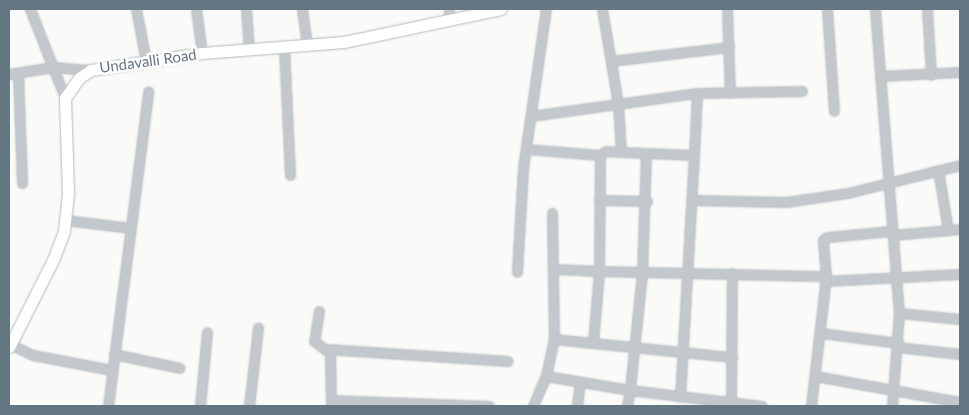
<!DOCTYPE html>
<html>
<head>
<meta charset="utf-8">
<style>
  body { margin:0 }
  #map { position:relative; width:969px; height:415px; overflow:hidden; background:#fafaf8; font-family:Lato,sans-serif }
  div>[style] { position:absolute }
  .roads { filter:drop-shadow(0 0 1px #b5babe) drop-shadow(0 0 1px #b5babe) }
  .minor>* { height:9px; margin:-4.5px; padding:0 4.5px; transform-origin:4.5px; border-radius:4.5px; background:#c3c8cc }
  .major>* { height:11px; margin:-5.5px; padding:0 5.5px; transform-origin:5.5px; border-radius:5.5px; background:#fff }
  span { translate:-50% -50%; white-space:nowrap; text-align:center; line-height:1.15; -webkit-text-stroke:5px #fff; paint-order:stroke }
  .street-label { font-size:15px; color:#657683 }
  .frame { position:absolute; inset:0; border:10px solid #657683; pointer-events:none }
</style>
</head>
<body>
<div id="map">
  <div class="roads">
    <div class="minor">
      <i style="left:30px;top:9px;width:96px;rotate:68.5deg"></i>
      <i style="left:136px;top:9px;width:53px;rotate:79.1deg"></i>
      <i style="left:196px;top:9px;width:44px;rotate:82.2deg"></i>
      <i style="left:246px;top:9px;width:41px;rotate:85.8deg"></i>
      <i style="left:302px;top:9px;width:36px;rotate:82deg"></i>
      <i style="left:449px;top:9px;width:10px;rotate:90deg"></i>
      <i style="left:602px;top:9px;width:96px;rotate:80.4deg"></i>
      <i style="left:618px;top:104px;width:48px;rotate:86.4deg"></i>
      <i style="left:621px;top:152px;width:73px;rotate:2.4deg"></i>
      <i style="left:694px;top:155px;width:242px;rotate:93.3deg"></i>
      <i style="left:727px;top:9px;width:84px;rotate:88deg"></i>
      <i style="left:827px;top:9px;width:102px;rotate:86.1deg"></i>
      <i style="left:875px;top:9px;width:305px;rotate:85.5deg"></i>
      <i style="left:899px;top:313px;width:93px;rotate:94.3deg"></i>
      <i style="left:927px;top:9px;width:66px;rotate:86.5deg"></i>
      <i style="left:284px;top:47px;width:128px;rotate:87.3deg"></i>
      <i style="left:611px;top:61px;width:119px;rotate:-6.8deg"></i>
      <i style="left:18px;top:73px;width:110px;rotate:87.9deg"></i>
      <i style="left:9px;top:74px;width:45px;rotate:-9deg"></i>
      <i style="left:53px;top:67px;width:38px;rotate:5deg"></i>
      <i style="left:880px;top:76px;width:80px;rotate:-2.9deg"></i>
      <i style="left:531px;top:116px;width:168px;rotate:-7.9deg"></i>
      <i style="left:697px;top:93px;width:105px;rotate:-1.1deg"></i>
      <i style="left:526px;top:149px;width:74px;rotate:4.6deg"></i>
      <i style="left:621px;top:152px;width:15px;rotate:-176deg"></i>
      <i style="left:606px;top:151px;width:7px;rotate:146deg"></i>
      <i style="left:600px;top:155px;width:116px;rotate:90.5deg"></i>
      <i style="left:599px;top:271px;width:227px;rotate:1.3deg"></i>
      <i style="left:646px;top:153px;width:120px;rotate:91.9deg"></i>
      <i style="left:642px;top:273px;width:118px;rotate:95.9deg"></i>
      <i style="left:630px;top:390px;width:133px;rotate:6.9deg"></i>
      <i style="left:694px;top:155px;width:62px;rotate:-87.2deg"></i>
      <i style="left:938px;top:170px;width:61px;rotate:80.5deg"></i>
      <i style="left:599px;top:200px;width:48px;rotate:1.2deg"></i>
      <i style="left:692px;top:200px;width:94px;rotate:1.2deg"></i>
      <i style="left:786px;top:202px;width:63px;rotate:-8.3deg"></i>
      <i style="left:848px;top:193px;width:115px;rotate:-14deg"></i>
      <i style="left:552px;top:213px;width:126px;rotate:89.1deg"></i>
      <i style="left:65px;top:220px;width:66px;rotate:6.9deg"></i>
      <i style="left:893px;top:235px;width:67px;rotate:-5.1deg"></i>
      <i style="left:517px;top:272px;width:104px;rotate:-86.7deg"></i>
      <i style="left:523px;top:168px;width:161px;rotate:-81.8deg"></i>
      <i style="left:825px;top:281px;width:135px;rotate:-3deg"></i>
      <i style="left:319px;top:311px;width:30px;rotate:99deg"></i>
      <i style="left:314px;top:341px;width:20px;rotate:37deg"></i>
      <i style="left:330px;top:353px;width:53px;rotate:88.9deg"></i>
      <i style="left:899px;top:313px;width:61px;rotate:5.6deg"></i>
      <i style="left:821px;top:333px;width:78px;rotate:7.4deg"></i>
      <i style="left:593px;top:343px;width:140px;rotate:5.8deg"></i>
      <i style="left:10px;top:344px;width:25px;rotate:26deg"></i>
      <i style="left:33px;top:355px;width:80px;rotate:10.8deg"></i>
      <i style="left:897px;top:347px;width:63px;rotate:6.3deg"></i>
      <i style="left:326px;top:349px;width:182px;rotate:3.8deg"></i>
      <i style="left:114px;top:354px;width:67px;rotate:12deg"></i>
      <i style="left:546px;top:376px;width:85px;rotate:9.5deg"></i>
      <i style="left:630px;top:390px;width:16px;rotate:101deg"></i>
      <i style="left:815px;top:376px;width:147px;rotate:10.2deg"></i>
      <i style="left:331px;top:400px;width:158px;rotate:2.2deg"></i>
      <i style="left:731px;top:403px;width:130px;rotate:-89.6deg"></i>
      <i style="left:108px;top:406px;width:317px;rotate:-82.7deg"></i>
      <i style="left:200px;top:406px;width:74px;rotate:-84.6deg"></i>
      <i style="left:249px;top:406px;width:79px;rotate:-83.4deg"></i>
      <i style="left:533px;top:406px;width:33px;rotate:-67deg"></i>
      <i style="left:546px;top:376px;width:38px;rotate:-78deg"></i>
      <i style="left:554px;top:339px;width:39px;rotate:6deg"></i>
      <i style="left:593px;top:343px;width:72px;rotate:-85.2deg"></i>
      <i style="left:599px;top:271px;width:45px;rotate:-177.5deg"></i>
      <i style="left:577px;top:406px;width:24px;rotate:-83deg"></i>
      <i style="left:811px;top:406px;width:131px;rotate:-83.4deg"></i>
      <i style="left:826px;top:276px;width:36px;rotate:-95deg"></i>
      <i style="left:823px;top:240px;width:5px;rotate:-37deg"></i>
      <i style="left:827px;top:237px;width:65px;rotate:-5.3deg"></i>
    </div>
    <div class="major">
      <i style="left:9px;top:347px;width:97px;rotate:-63.2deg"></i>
      <i style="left:53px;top:260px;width:31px;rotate:-69deg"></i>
      <i style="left:64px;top:231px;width:38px;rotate:-84deg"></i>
      <i style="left:68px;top:193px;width:95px;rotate:-91.8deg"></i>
      <i style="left:65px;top:98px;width:24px;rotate:-55deg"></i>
      <i style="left:79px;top:78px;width:14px;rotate:-34deg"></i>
      <i style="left:91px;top:70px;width:112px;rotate:-8.7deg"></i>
      <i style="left:202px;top:53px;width:142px;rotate:-4.4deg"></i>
      <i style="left:344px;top:42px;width:160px;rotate:-11.9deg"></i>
    </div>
  </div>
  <div class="street-label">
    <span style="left:148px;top:61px;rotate:-8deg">Undavalli Road</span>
  </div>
  <div class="frame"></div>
</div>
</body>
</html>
